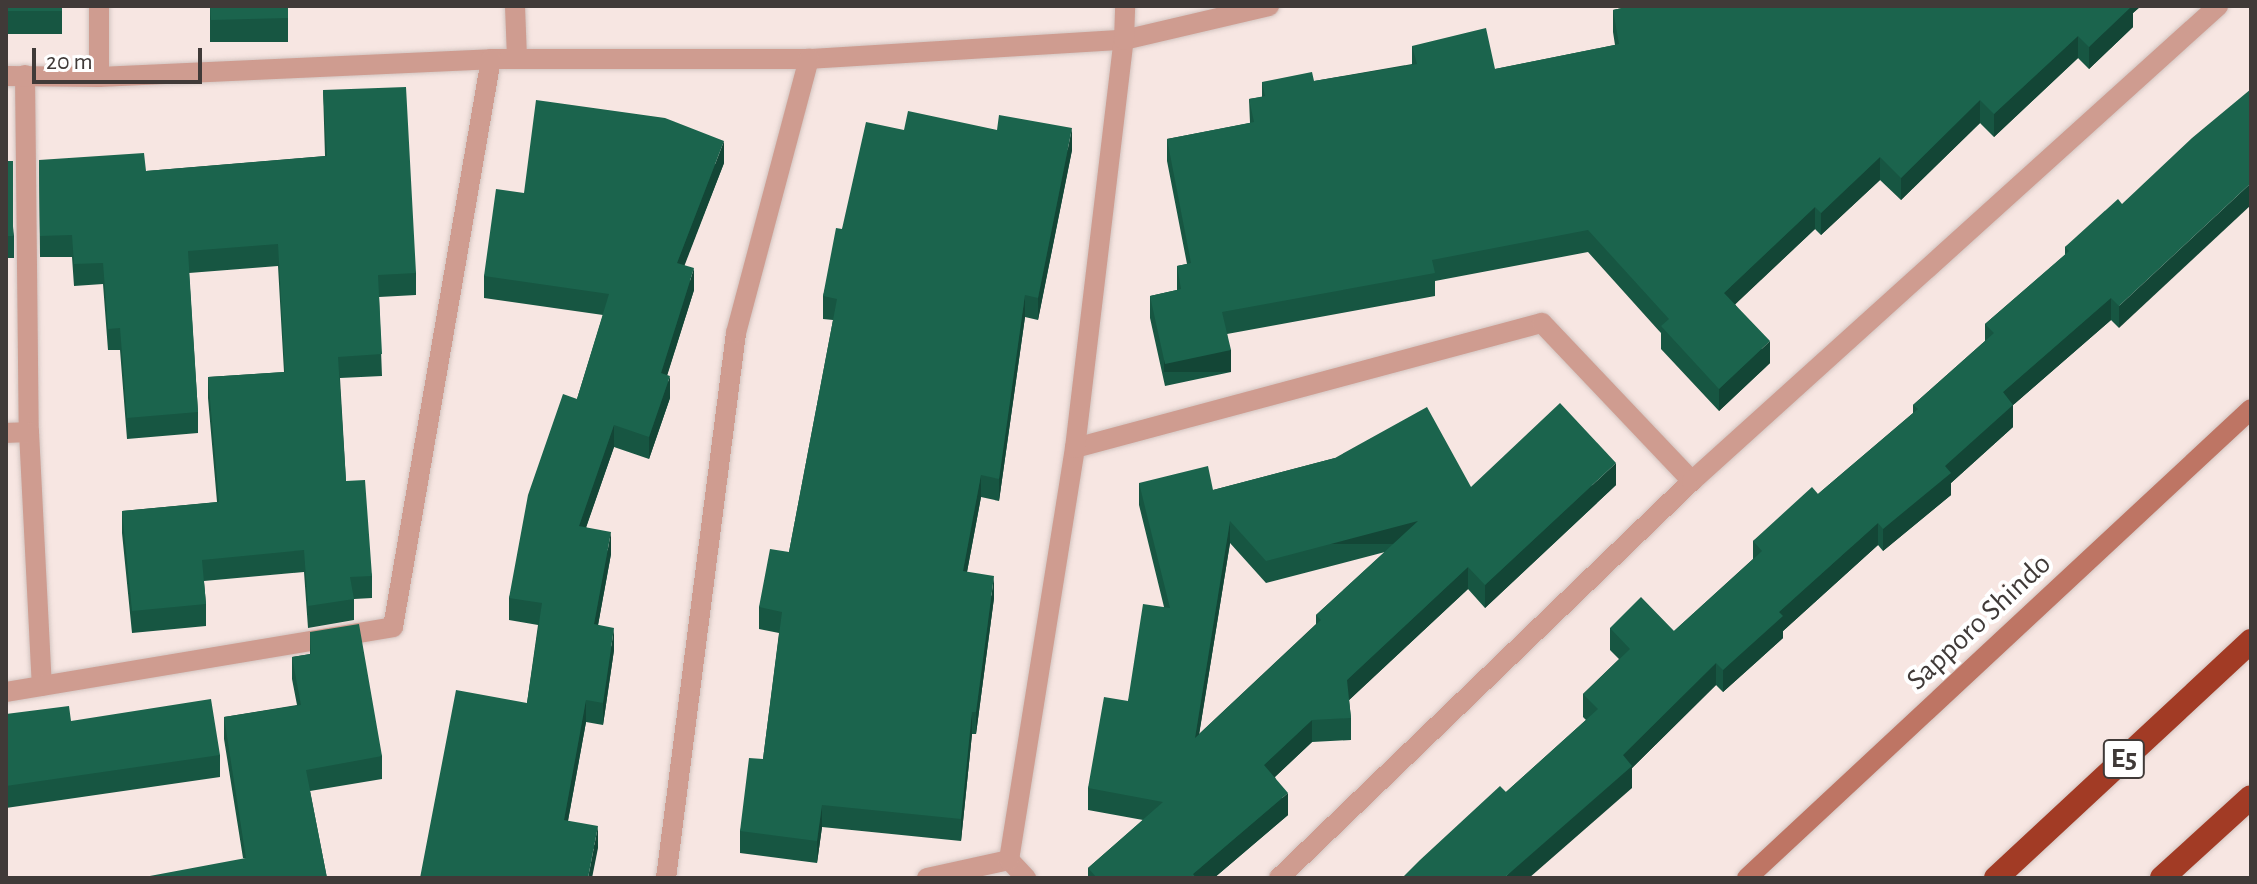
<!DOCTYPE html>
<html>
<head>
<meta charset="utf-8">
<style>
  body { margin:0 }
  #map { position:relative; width:2257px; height:884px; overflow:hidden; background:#f7e6e2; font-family:"Alegreya Sans",sans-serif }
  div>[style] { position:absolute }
  .roads { filter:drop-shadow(0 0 2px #d2c4c0) drop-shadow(0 0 2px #d2c4c0) }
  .street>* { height:20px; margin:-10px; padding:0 10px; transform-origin:10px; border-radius:10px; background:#cf9c90 }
  .secondary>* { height:20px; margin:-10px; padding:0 10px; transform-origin:10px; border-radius:10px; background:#be7564 }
  .highway>* { height:24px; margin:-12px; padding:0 12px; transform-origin:12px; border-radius:12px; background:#a23b25 }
  .wall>* { inset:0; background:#175642; transform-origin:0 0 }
  .shaded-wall>* { inset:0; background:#134636; transform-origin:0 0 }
  .building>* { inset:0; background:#1b644d; transform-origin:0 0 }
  span { translate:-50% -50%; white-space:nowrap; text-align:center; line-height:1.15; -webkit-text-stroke:8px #fff; paint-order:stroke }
  .shield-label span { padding:2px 6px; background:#fff; border:2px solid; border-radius:6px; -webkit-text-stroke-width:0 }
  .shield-label { font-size:28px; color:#403a38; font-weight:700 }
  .street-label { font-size:30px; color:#403a38 }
  .frame { position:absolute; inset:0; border:8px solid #403a38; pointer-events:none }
  .scale { position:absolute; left:32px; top:48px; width:170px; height:36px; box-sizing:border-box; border:4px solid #403a38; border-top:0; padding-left:10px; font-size:24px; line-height:28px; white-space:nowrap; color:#403a38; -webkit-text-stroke:6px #fff; paint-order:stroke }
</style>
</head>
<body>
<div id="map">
  <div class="roads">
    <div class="street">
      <i style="left:515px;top:6px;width:53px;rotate:87.8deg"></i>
      <i style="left:25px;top:75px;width:357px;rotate:89.4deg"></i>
      <i style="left:29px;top:432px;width:254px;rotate:87.1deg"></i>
      <i style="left:6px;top:76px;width:93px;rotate:0.6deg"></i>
      <i style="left:99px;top:77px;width:392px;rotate:-2.6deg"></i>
      <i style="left:491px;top:59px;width:318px"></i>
      <i style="left:809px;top:59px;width:316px;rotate:-3.5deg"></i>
      <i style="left:1124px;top:40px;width:149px;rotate:-13.2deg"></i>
      <i style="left:99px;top:77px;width:71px;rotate:-90deg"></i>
      <i style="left:6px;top:433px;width:23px;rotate:-2deg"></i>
      <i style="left:1075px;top:448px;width:483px;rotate:-15deg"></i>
      <i style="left:1542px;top:323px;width:218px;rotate:46.5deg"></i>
      <i style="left:6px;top:692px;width:392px;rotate:-9.5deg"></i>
      <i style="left:393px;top:627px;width:576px;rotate:-80.21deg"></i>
      <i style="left:666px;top:878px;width:549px;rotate:-82.68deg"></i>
      <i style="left:736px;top:333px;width:284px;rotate:-75.1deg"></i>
      <i style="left:927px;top:878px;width:84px;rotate:-12.4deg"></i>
      <i style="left:1026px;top:878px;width:25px;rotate:-133deg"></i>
      <i style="left:1009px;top:860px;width:417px;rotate:-80.9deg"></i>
      <i style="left:1075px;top:448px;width:411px;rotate:-83.2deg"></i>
      <i style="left:1124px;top:40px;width:34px;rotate:-88deg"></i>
      <i style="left:1279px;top:878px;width:573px;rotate:-43.87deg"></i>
      <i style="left:1692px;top:481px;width:709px;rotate:-42.08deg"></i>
    </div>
    <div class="secondary">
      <i style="left:1747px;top:878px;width:688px;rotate:-42.94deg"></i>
    </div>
    <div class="highway">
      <i style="left:1996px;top:878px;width:348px;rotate:-42.9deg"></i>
      <i style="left:2162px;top:878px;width:120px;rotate:-42.3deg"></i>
    </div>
  </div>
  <div class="wall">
    <i style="left:6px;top:6px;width:56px;height:28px"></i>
    <i style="left:210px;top:6px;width:78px;height:36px"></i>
    <i style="clip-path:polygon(1631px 6px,2141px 6px,2133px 13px,2133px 27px,2089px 69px,2078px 58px,1994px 137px,1980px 123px,1901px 200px,1880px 180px,1821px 235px,1815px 229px,1735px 304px,1770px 363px,1719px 411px,1661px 349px,1661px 333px,1588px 252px,1435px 281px,1435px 296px,1227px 334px,1231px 372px,1165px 386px,1150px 318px,1150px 296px,1177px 290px,1177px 266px,1187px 264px,1167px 161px,1167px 139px,1250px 123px,1249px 99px,1262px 97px,1262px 82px,1314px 81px,1412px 64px,1412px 46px,1495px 69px,1615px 45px,1613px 32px,1613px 10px)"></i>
    <i style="clip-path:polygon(323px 90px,416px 273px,416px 295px,379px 297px,382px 376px,340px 378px,346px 481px,372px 576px,372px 598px,354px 599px,354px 620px,308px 628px,304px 572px,204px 581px,206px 604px,206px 626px,132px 633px,122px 533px,122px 511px,217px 502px,208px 398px,208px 377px,284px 372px,278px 266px,189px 273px,198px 412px,198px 433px,127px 439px,120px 350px,108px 350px,103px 284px,74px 286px,72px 257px,40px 257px,39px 160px,146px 171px,325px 156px)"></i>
    <i style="clip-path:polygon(904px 130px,1072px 150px,1038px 320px,1025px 317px,999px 501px,981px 497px,967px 572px,994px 598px,976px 734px,972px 734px,961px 841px,822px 827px,817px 863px,740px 853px,740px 831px,763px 759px,779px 633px,759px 629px,759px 607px,789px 552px,833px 320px,823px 319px,823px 296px,842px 229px)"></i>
    <i style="clip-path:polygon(6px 161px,14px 236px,14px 258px,6px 258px)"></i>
    <i style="clip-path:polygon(724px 163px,684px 265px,694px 290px,667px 375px,670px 398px,649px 459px,614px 447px,586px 527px,611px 554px,598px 625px,614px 650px,603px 725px,586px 722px,568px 821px,598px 848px,420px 878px,527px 703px,538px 625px,509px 620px,509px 598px,577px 399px,603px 315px,484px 298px,484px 276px,524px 193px)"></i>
    <i style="clip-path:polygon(2122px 204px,2119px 328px,2111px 320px,2013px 405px,2013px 427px,1951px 483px,1951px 495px,1883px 551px,1878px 545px,1783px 631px,1783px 638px,1723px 692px,1716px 685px,1632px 768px,1632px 788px,1506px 792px,1586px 720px,1583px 717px,1583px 694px,1619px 659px,1610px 650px,1610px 628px,1674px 631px,1753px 559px,1753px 541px,1818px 494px,1913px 413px,1913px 405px,1985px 341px,1985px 324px,2065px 255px,2065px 247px)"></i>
    <i style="clip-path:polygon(evenodd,1335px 458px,1471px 487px,1616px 485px,1485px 608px,1468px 589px,1349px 700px,1351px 718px,1351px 740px,1312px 742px,1275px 777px,1288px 815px,1214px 878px,1088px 878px,1088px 868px,1143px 820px,1088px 810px,1088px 788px,1128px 701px,1164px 607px,1139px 505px,1139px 483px,1213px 490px,1335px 458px,1230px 543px,1266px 583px,1385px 552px,1316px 615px,1316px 624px,1199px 734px,1230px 543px)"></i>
    <i style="clip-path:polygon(310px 632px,382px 756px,382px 779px,310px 791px,327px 878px,243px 858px,224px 739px,224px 717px,297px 705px,292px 679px,292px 657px,310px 654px)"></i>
    <i style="clip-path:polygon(6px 714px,71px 721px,220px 755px,220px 777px,6px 808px)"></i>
  </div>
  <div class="shaded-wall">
    <i style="clip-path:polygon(2126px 6px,2141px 6px,2133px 13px,2133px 27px,2089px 69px,2089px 47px)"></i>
    <i style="clip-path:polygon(2078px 36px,2078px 58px,1994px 137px,1994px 114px)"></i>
    <i style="clip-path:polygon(1980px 100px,1980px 123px,1901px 200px,1901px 178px)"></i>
    <i style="clip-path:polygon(1072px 128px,1072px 150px,1038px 320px,1038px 298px)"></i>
    <i style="clip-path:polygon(724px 141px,724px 163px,677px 285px,677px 263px)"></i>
    <i style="clip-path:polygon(1880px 157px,1880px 180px,1821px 235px,1821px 213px)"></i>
    <i style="clip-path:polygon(2251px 183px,2251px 205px,2119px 328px,2119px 306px)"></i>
    <i style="clip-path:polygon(1815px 207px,1815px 229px,1724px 315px,1724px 293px)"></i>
    <i style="clip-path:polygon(694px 268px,694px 290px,661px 395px,661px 373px)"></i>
    <i style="clip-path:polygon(1025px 295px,1025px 317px,999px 501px,999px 479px)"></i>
    <i style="clip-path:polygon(2111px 298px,2111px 320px,2013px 405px,2013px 427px,1951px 483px,1951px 495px,1883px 551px,1883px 529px,1945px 466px,2003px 392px)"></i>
    <i style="clip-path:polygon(1770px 341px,1770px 363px,1719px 411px,1719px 389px)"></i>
    <i style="left:1231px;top:350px;width:22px;height:67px;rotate:90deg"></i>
    <i style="clip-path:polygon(670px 376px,670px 398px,649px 459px,649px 437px)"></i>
    <i style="clip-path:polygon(614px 425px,614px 447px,579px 548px,579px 526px)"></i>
    <i style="clip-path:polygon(1616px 463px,1616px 485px,1485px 608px,1485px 585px)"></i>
    <i style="clip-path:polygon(981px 475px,981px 497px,963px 593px,963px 571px)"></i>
    <i style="clip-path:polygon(1230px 521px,1230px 543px,1195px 760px,1195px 738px)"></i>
    <i style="left:1418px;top:521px;width:23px;height:157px;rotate:90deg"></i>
    <i style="clip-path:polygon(1878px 523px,1878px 545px,1783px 631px,1783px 638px,1723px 692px,1723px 670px,1779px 612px)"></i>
    <i style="clip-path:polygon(611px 532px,611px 554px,594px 647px,594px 624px)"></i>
    <i style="clip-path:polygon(1468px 567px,1468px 589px,1347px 702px,1347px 680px)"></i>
    <i style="clip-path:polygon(994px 576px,994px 598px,976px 734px,976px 712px)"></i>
    <i style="clip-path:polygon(614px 628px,614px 650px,603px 725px,603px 703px)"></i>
    <i style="clip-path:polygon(1716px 663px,1716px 685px,1632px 768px,1632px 788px,1529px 878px,1504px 878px,1623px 755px)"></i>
    <i style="clip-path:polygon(586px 700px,586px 722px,564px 842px,564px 820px)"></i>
    <i style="clip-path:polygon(972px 712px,972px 734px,961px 841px,961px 819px)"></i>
    <i style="clip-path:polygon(1312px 720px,1312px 742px,1264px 787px,1264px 765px)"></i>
    <i style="clip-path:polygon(1288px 793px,1288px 815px,1214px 878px,1193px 878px,1193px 874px)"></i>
    <i style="clip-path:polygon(822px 805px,822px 827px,817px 863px,817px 841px)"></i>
    <i style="clip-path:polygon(598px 826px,598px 848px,592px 878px,588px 878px)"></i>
  </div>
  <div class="building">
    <i style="left:6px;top:6px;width:56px;height:5px"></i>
    <i style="clip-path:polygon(210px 6px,288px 6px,288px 18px,211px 20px)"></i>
    <i style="clip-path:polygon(1631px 6px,2132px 6px,2089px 47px,2078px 36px,1994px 114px,1980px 100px,1901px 178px,1880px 157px,1821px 213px,1815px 207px,1724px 293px,1770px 341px,1719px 389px,1661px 326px,1669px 319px,1588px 230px,1432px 260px,1435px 273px,1222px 312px,1231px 350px,1165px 364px,1150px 296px,1181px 289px,1177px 266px,1191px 263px,1167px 139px,1254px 122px,1249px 99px,1265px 96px,1262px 82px,1312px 72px,1314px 81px,1417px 64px,1412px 46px,1486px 28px,1495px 69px,1619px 44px,1613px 10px)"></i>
    <i style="clip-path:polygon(406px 87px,416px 273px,378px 275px,382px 354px,338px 357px,346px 481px,365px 480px,372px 576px,350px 577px,354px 599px,308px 606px,304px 550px,202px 560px,206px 604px,132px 611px,122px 511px,219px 502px,208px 377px,285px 372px,278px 244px,188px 251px,198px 412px,127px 418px,120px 328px,108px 329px,103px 263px,74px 264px,72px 235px,40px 236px,39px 160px,144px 153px,146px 171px,327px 156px,323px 90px)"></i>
    <i style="clip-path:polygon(2251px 89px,2251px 183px,2119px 306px,2111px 298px,2003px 392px,2013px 405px,1945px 466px,1951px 473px,1883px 529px,1878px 523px,1779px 612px,1783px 616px,1723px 670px,1716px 663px,1623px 755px,1632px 766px,1504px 878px,1402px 878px,1420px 860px,1500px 786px,1506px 792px,1598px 709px,1583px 694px,1630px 649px,1610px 628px,1641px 597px,1674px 631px,1762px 551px,1753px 541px,1812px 487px,1818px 494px,1918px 409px,1913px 405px,1994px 333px,1985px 324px,2069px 251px,2065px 247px,2118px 199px,2122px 204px,2192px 138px)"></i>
    <i style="clip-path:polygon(536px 100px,665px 118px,724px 141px,677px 263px,694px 268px,661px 373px,670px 376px,649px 437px,614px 425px,579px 526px,611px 532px,594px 624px,614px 628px,603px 703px,586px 700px,564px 820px,598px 826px,588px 878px,420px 878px,456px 690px,527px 703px,542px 603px,509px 598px,528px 495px,563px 394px,577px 399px,609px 294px,484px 276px,496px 189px,524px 193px)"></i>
    <i style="clip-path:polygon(908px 111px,997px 130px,999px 115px,1072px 128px,1038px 298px,1025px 295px,999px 479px,981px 475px,963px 571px,994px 576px,976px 712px,972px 712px,961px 819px,822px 805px,817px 841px,740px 831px,749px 758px,763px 759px,782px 612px,759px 607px,770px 549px,789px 552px,837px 299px,823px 296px,836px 228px,842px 229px,866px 122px,904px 130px)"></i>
    <i style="left:6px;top:161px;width:7px;height:75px"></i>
    <i style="clip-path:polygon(evenodd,1560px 403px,1616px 463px,1485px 585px,1468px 567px,1347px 680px,1351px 718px,1312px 720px,1264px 765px,1288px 793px,1193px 874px,1196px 878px,1097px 878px,1088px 868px,1163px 802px,1088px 788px,1104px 697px,1128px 701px,1143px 604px,1170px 608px,1139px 483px,1208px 466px,1213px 490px,1236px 484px,1335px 458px,1427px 407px,1471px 487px,1560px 403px,1230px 521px,1266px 561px,1418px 521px,1316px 615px,1321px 620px,1195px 738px,1230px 521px)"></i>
    <i style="clip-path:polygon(359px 624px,382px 756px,306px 770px,327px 878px,139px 878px,246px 858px,224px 717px,301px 705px,292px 657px,311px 654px,310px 632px)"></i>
    <i style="clip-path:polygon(211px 699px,220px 755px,6px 786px,6px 714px,69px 706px,71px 721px)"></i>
  </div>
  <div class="shield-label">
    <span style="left:2124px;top:759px">E5</span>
  </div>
  <div class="street-label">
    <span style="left:1979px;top:622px;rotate:-43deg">Sapporo Shindo</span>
  </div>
  <div class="frame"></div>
  <div class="scale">20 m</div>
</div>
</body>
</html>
